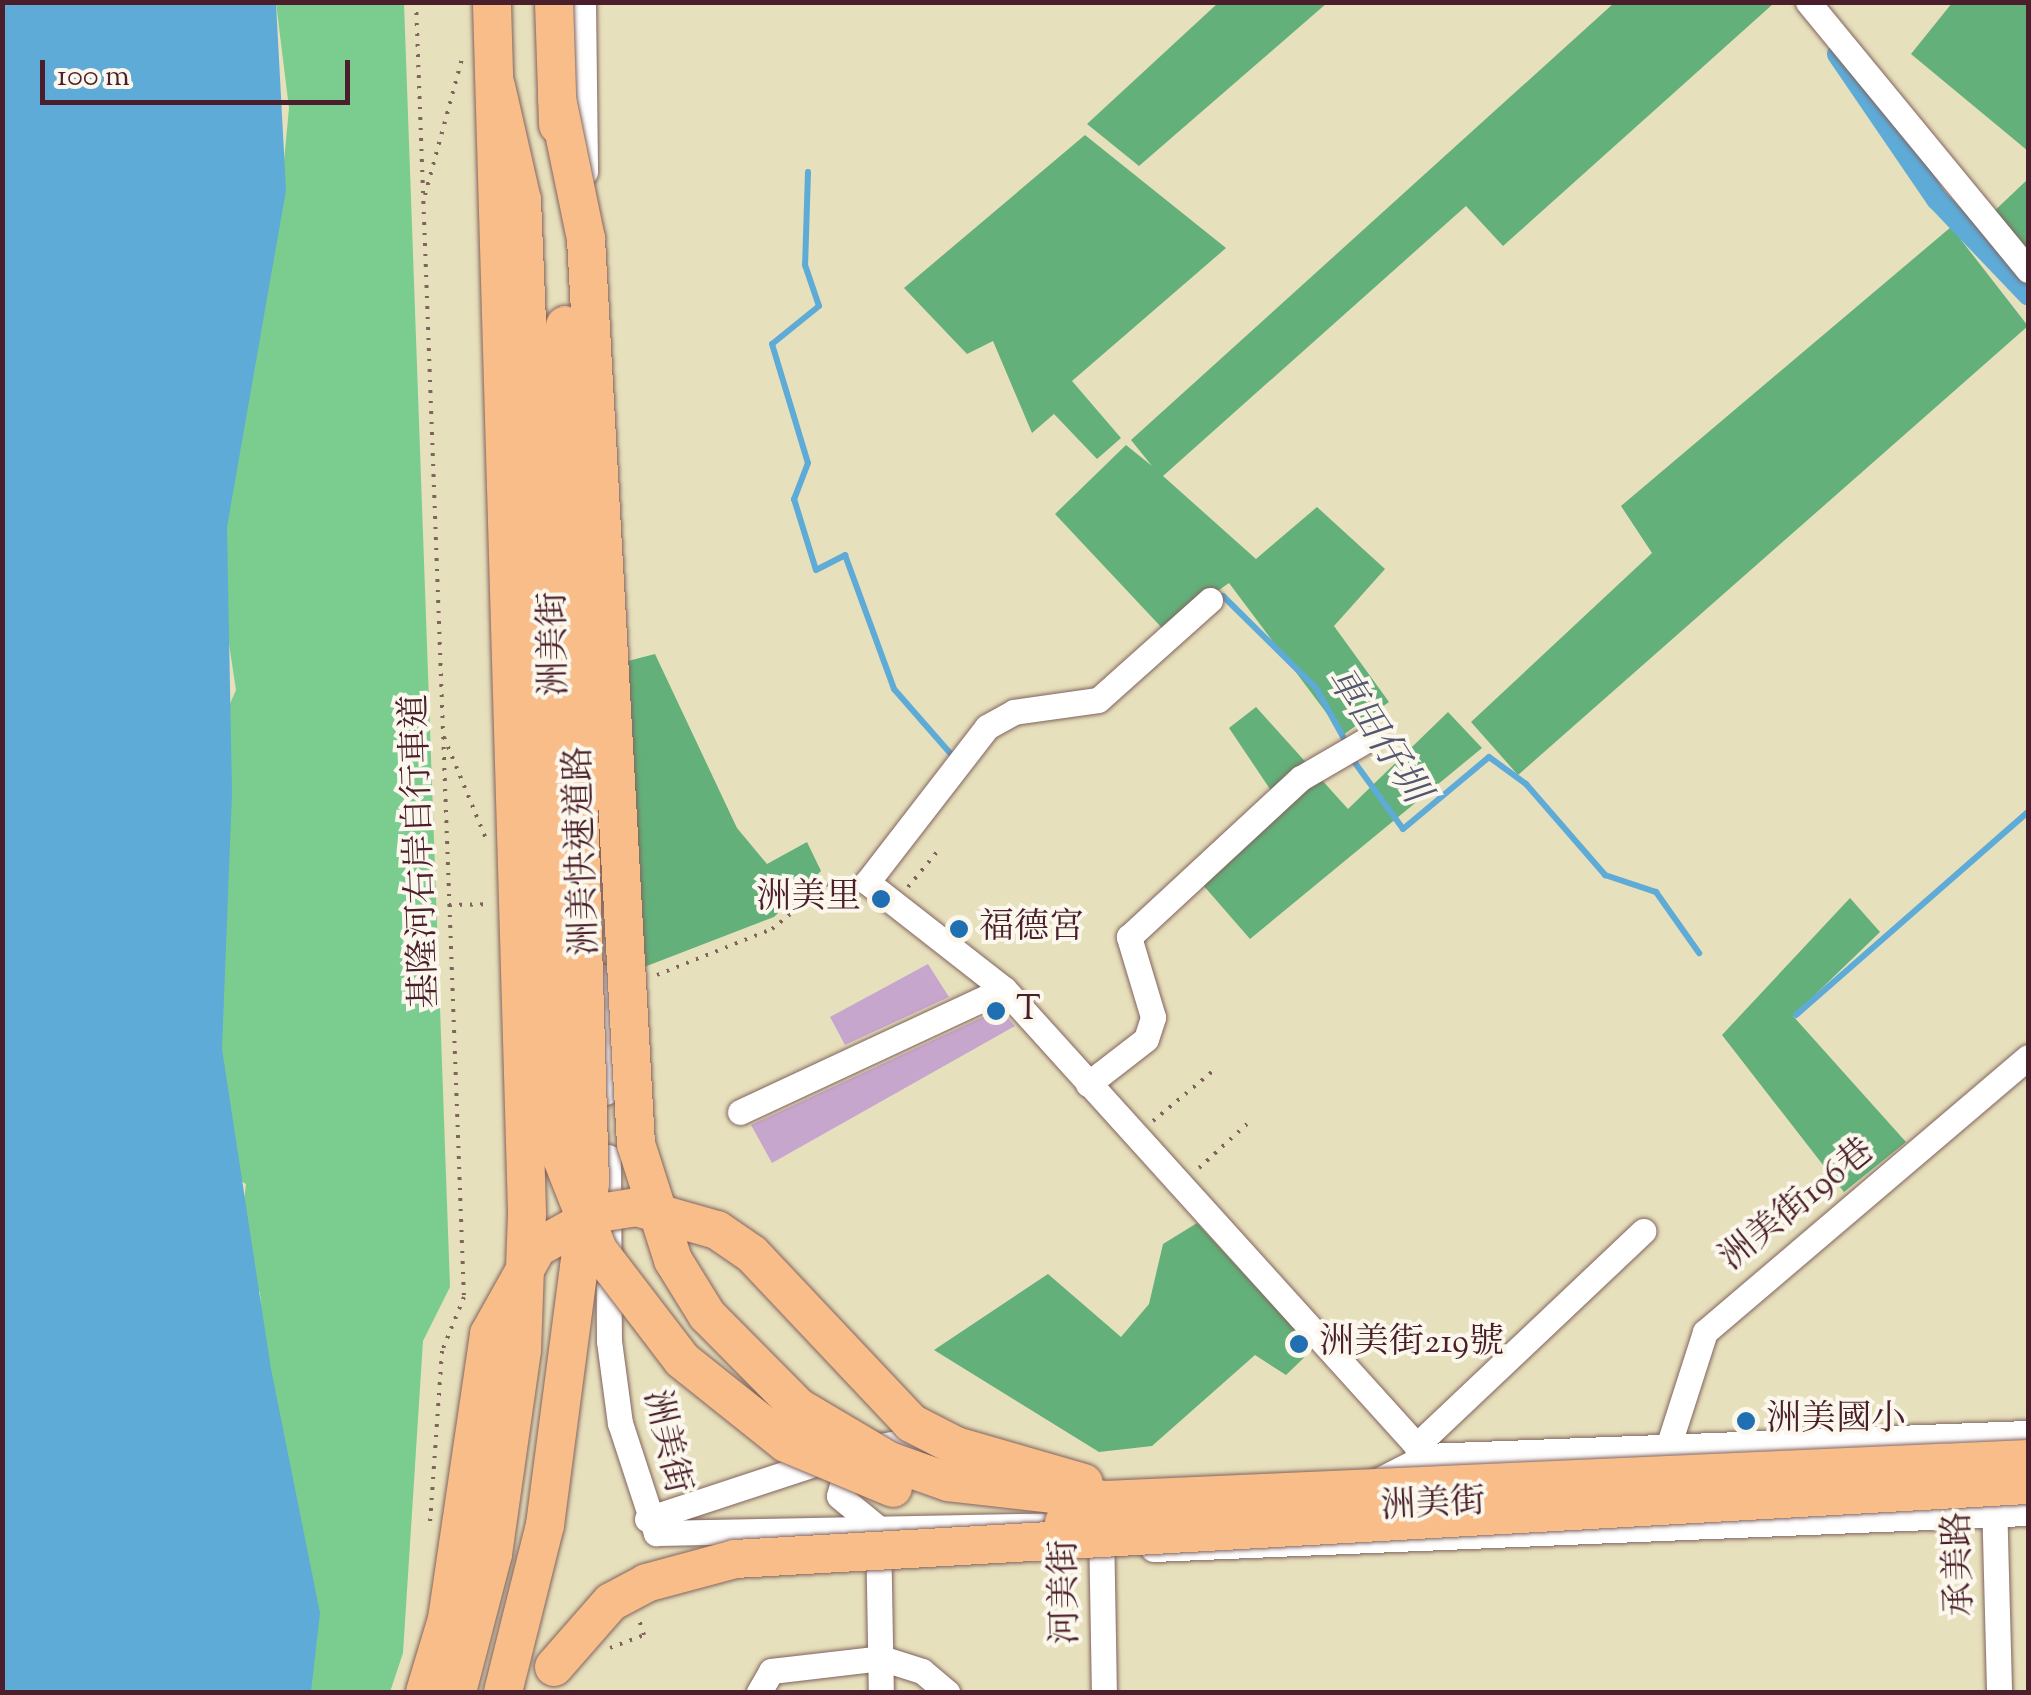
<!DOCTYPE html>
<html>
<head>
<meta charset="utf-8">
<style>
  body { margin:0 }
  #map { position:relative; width:2031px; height:1695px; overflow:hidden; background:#e7e0bc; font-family:"Sorts Mill Goudy","Noto Serif TC",serif }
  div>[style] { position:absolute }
  .green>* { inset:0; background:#7acd8f }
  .forest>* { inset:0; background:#63b07a }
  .water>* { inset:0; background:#5eabd7 }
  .stream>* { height:6px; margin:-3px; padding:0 3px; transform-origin:3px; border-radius:3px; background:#5eabd7 }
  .canal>* { height:22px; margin:-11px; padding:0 11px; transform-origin:11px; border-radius:11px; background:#5eabd7 }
  .building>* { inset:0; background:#c7a6ce }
  .path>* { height:4px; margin-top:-2px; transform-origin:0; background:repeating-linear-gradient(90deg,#81635e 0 2.5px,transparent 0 10.5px) }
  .roads { filter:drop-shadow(0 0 2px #81635e) drop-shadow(0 0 2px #81635e) }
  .minor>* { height:25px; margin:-12.5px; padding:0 12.5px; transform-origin:12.5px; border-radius:12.5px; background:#fff }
  .bridges { filter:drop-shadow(0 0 2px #81635e) drop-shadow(0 0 2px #81635e) }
  .highway-bridge>* { height:38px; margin:-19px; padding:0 19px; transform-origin:19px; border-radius:19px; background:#f8bd89 }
  .dots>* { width:28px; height:28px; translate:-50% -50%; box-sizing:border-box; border:5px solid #fbf7ec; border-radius:50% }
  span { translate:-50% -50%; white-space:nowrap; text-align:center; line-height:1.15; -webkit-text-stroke:8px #fbf7ec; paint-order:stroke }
  .street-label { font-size:35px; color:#4a1f2b }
  .poi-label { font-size:35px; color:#4a1f2b }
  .right { translate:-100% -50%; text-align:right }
  .left { translate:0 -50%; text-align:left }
  .water-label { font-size:38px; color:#525770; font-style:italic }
  .frame { position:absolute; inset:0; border:5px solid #4a1f2b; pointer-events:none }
  .scale { position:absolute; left:40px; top:60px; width:310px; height:45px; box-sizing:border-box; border:5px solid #4a1f2b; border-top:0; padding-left:12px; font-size:30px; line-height:35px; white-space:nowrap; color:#4a1f2b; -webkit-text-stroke:8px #fbf7ec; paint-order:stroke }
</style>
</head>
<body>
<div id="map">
  <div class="green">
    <i style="clip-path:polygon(276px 3px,404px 3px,450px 1287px,423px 1341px,403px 1653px,390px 1692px,292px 1692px,260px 1293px,239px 1244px,246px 1184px,221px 1169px,221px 724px,236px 690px,217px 565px,281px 193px,289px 108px)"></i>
  </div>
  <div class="forest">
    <i style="clip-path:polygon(1218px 3px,1327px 3px,1139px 166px,1087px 124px)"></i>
    <i style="clip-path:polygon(1614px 3px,1773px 4px,1503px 246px,1466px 206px,1163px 476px,1256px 559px,1317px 507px,1385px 569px,1334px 626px,1389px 702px,1343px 735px,1229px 583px,1163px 629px,1055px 514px,1126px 445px,1152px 466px,1131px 440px)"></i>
    <i style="clip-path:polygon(1952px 3px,2028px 3px,2028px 151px,1911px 54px)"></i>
    <i style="clip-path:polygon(1085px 135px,1226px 248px,1072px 381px,1121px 438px,1097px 459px,1054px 414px,1032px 433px,993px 341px,967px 354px,904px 288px)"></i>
    <i style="clip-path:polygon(2028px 179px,2028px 259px,1989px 216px)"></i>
    <i style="clip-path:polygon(1951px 227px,2028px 326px,1518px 775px,1471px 722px,1652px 553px,1621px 506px)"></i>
    <i style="clip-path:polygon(655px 654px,737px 828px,767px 864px,807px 842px,821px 871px,774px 917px,639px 969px,628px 661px)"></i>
    <i style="clip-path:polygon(1256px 707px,1348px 809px,1448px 712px,1482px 748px,1250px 939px,1203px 885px,1282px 807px,1229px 728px)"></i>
    <i style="clip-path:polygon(1850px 898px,1880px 932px,1793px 1016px,1906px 1142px,1844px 1192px,1722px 1035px)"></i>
    <i style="clip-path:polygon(1197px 1223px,1313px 1349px,1286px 1375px,1255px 1355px,1152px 1446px,1099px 1452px,934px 1350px,1048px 1274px,1121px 1337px,1149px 1304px,1163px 1244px)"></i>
  </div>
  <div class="water">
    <i style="clip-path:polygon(3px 2px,276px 3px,286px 190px,227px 527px,232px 793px,222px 1049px,271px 1369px,320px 1613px,311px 1692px,3px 1692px)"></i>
  </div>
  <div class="stream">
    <i style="left:808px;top:172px;width:93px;rotate:91.8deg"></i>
    <i style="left:805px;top:265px;width:43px;rotate:71.1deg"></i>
    <i style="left:819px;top:306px;width:60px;rotate:141deg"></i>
    <i style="left:772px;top:344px;width:124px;rotate:73.2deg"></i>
    <i style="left:808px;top:463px;width:39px;rotate:111deg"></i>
    <i style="left:794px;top:499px;width:74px;rotate:72.8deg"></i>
    <i style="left:816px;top:570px;width:33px;rotate:-27deg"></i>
    <i style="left:845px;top:555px;width:143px;rotate:69.9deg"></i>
    <i style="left:894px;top:689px;width:85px;rotate:48.8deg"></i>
    <i style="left:1223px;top:596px;width:131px;rotate:44.7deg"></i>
    <i style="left:1316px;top:688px;width:64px;rotate:61deg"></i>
    <i style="left:1350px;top:756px;width:90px;rotate:54deg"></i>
    <i style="left:1403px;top:829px;width:112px;rotate:-39.9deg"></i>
    <i style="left:1489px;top:757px;width:46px;rotate:36.1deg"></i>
    <i style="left:1526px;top:784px;width:121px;rotate:49deg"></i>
    <i style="left:1605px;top:875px;width:54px;rotate:18.4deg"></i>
    <i style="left:1656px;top:892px;width:75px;rotate:54.8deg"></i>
    <i style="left:1796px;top:1015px;width:308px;rotate:-41.2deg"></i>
  </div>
  <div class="canal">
    <i style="left:1838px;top:54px;width:176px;rotate:55.7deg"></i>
    <i style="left:1937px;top:199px;width:132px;rotate:46.2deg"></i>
  </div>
  <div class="building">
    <i style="clip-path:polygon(928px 964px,949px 997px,845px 1045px,830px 1017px)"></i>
    <i style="clip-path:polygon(1000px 1009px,1015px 1026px,772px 1163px,751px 1125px)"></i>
  </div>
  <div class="path">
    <i style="left:416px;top:2px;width:1296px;rotate:87.88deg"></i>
    <i style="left:464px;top:1297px;width:58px;rotate:112.2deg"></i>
    <i style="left:442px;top:1351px;width:172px;rotate:94deg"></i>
    <i style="left:425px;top:195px;width:145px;rotate:-74.8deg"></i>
    <i style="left:444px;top:737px;width:110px;rotate:67.6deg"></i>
    <i style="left:908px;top:887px;width:45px;rotate:-50.4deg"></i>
    <i style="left:449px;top:905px;width:39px;rotate:-1deg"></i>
    <i style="left:657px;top:975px;width:124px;rotate:-21.8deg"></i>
    <i style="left:772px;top:929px;width:70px;rotate:-39.2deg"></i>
    <i style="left:826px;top:885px;width:22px;rotate:-16deg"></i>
    <i style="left:1153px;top:1121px;width:80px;rotate:-39.9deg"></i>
    <i style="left:1199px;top:1168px;width:65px;rotate:-42.5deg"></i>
    <i style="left:610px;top:1648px;width:36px;rotate:-21deg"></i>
    <i style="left:644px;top:1635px;width:19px;rotate:-108deg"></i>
  </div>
  <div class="roads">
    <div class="minor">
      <i style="left:583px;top:2px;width:170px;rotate:89.3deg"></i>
      <i style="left:1808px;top:2px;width:347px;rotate:50.6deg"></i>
      <i style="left:1210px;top:600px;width:150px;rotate:138.2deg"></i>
      <i style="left:1098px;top:700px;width:85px;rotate:171.9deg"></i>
      <i style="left:1014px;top:712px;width:31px;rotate:151deg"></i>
      <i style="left:987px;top:727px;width:196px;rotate:127.7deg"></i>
      <i style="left:867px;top:882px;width:174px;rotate:38deg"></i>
      <i style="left:1004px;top:989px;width:629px;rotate:47.9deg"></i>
      <i style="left:603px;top:977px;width:115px;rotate:88.5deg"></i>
      <i style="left:1088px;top:1084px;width:73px;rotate:-37.8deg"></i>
      <i style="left:1146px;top:1039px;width:23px;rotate:-72deg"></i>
      <i style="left:1153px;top:1017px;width:84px;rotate:-106.7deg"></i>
      <i style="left:1129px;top:937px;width:234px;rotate:-42.8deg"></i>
      <i style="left:1301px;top:778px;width:78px;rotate:-30.2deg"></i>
      <i style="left:740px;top:1112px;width:291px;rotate:-25deg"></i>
      <i style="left:608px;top:1157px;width:184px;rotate:89.7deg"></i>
      <i style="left:609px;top:1341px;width:83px;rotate:82.4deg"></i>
      <i style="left:620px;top:1423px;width:116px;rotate:71.9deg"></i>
      <i style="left:656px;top:1533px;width:415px;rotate:-1.1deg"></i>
      <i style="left:1416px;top:1446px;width:313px;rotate:-43.4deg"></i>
      <i style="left:1668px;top:1447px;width:121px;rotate:-72.2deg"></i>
      <i style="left:1705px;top:1332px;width:424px;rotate:-40.4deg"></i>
      <i style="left:850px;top:1455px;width:42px;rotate:105deg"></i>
      <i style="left:839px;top:1496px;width:50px;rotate:39.4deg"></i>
      <i style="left:878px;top:1528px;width:164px;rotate:89deg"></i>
      <i style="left:1373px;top:1483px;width:59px;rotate:-27deg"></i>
      <i style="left:1426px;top:1456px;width:602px;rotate:-2.19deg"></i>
      <i style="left:1994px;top:1498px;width:194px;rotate:88.5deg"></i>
      <i style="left:647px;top:1519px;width:218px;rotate:-18.2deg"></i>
      <i style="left:854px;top:1451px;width:81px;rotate:-10.6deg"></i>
      <i style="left:1101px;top:1525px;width:167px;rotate:89deg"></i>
      <i style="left:1153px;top:1549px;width:876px;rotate:-2.36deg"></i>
      <i style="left:759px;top:1692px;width:24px;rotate:-60deg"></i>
      <i style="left:771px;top:1671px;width:111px;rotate:-6.7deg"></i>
      <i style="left:881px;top:1658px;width:43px;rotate:17.6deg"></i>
      <i style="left:922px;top:1671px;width:33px;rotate:40deg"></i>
    </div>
  </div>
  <div class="bridges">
    <div class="highway-bridge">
      <i style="left:554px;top:2px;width:123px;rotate:88.1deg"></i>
      <i style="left:496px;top:86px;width:117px;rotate:77.2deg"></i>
      <i style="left:522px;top:200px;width:957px;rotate:87.66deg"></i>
      <i style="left:561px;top:1156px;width:101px;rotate:68.5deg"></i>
      <i style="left:598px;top:1250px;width:138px;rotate:52.6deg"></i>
      <i style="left:682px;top:1360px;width:133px;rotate:38.6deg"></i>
      <i style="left:786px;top:1443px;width:116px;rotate:22.8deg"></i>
      <i style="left:557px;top:99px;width:143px;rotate:78.3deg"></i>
      <i style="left:586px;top:239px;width:906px;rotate:86.84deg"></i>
      <i style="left:636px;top:1144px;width:122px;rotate:72.3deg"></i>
      <i style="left:673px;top:1260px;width:65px;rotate:58.3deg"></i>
      <i style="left:707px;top:1315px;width:129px;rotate:45.3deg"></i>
      <i style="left:798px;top:1407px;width:106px;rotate:30.7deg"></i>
      <i style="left:889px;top:1461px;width:63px;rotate:19.6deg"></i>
      <i style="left:948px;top:1482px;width:158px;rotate:6.5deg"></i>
      <i style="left:1105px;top:1500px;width:924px;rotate:-2.54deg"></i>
      <i style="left:1064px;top:1522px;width:97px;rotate:4.7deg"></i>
      <i style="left:554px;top:1667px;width:86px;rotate:-48.8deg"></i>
      <i style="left:611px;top:1602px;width:40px;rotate:-28deg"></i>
      <i style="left:646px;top:1583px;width:92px;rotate:-15.1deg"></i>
      <i style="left:735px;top:1559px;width:1295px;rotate:-3.28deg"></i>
      <i style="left:425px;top:1692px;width:76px;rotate:-73.2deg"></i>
      <i style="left:447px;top:1619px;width:288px;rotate:-81.6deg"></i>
      <i style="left:489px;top:1334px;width:98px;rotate:-60.8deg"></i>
      <i style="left:537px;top:1248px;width:71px;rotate:-29.4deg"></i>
      <i style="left:599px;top:1213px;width:37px;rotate:-9deg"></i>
      <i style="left:636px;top:1207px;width:84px;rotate:15.9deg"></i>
      <i style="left:717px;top:1230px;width:42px;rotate:34.4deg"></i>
      <i style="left:752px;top:1254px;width:232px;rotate:46.7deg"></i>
      <i style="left:911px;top:1423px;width:51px;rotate:27.1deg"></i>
      <i style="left:956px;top:1446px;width:133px;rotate:16.1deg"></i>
      <i style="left:457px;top:1692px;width:143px;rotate:-75.4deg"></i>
      <i style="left:493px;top:1554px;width:206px;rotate:-81.9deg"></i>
      <i style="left:522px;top:1350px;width:138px;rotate:-87.9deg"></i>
      <i style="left:527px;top:1212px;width:1211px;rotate:-91.66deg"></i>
      <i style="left:503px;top:1692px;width:172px;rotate:-75.9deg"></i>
      <i style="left:545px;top:1525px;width:345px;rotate:-82.5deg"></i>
      <i style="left:590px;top:1183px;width:858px;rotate:-91.67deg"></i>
    </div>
  </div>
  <div class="dots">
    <i style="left:881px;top:899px;background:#1f6fb2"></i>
    <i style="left:959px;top:929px;background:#1f6fb2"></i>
    <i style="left:996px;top:1011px;background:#1f6fb2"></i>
    <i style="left:1299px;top:1344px;background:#1f6fb2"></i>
    <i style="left:1746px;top:1421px;background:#1f6fb2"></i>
  </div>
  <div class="street-label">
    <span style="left:556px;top:644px;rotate:-91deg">洲美街</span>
    <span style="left:422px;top:851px;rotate:-92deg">基隆河右岸自行車道</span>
    <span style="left:584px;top:851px;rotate:-92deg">洲美快速道路</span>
    <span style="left:1798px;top:1206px;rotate:-39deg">洲美街196巷</span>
    <span style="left:665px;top:1442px;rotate:77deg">洲美街</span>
    <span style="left:1433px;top:1506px;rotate:-3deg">洲美街</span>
    <span style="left:1961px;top:1564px;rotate:-92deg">承美路</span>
    <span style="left:1067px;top:1592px;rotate:-91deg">河美街</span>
  </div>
  <div class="poi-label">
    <span class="right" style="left:861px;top:899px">洲美里</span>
    <span class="left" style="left:979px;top:929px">福德宮</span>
    <span class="left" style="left:1016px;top:1011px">T</span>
    <span class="left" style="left:1319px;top:1344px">洲美街219號</span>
    <span class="left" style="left:1766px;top:1421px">洲美國小</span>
  </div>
  <div class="water-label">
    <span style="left:1375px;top:736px;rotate:57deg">車田仔圳</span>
  </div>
  <div class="frame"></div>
  <div class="scale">100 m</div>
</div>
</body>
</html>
